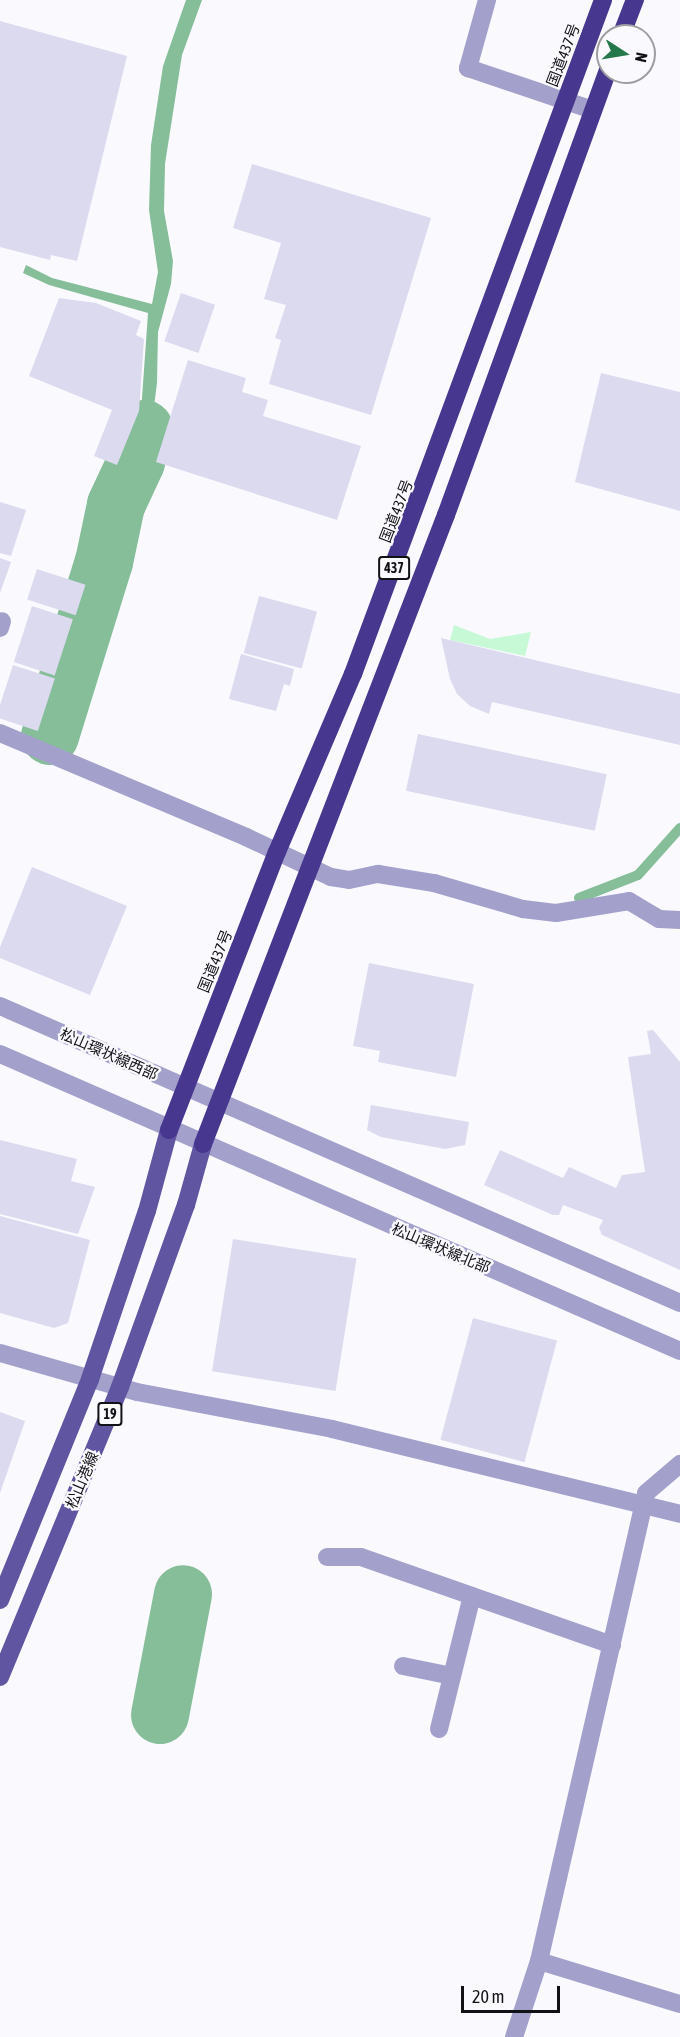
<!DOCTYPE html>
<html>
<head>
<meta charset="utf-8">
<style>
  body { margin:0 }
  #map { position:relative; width:680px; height:2037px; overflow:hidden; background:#fafafe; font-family:"Asap Condensed","Noto Sans JP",sans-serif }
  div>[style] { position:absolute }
  .green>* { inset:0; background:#c7f9d6 }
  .water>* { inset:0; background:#86be99 }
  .stream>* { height:10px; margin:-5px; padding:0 5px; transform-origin:5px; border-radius:5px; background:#86be99 }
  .river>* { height:58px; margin:-29px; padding:0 29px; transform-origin:29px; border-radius:29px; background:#86be99 }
  .building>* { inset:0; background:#dbdaef; transform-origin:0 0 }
  .minor>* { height:18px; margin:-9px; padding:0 9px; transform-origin:9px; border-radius:9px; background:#a3a1cc }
  .major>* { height:18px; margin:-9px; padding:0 9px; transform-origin:9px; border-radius:9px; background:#5f55a1 }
  .highway>* { height:18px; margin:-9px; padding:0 9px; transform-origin:9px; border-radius:9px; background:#48378f }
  span { translate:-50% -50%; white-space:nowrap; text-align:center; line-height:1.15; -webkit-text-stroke:4.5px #fafafe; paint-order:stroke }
  .shield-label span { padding:2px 4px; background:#fafafe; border:2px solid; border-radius:4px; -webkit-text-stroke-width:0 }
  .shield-label { font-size:14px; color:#111118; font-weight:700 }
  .street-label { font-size:15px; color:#111118 }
  .north { position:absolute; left:596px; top:24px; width:60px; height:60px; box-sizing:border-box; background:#fafafe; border:2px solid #9d9da2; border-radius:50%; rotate:102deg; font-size:16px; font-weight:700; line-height:24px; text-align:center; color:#111118 }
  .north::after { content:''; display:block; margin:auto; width:21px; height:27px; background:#257849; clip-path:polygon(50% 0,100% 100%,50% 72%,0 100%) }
  .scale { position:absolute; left:461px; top:1986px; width:99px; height:27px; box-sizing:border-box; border:3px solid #111118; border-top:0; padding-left:8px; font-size:18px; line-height:21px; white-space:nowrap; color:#111118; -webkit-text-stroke:4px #fafafe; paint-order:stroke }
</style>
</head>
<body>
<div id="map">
  <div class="green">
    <i style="clip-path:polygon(454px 625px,490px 639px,531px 632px,525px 656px,450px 640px)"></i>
  </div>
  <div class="water">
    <i style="clip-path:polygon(186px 0,202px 0,182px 55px,165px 164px,164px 211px,173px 261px,171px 284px,158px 332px,157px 383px,151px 430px,143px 464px,122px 508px,110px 502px,128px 464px,141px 412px,148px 313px,49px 285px,23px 273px,26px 265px,52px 278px,152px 304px,158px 272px,149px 210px,151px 145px,163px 66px)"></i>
  </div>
  <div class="stream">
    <i style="left:579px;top:898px;width:63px;rotate:-21.3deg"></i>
    <i style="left:638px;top:875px;width:63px;rotate:-48.2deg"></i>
  </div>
  <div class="river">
    <i style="left:50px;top:736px;width:182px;rotate:-72.8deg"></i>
    <i style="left:104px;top:562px;width:58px;rotate:-78.1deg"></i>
    <i style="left:116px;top:505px;width:47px;rotate:-65.1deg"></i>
    <i style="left:136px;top:462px;width:34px;rotate:-76deg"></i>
    <i style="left:160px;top:1715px;width:123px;rotate:-79.2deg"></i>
  </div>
  <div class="building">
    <i style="clip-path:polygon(0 21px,127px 56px,77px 261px,51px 255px,50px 260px,0 247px)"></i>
    <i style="clip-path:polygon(252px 164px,431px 218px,371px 415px,269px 384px,281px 340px,275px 338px,286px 305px,264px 299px,281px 243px,233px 228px)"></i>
    <i style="left:181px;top:293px;width:36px;height:51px;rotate:19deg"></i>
    <i style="clip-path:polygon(59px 298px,96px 303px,141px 321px,136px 335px,144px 339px,139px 411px,117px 465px,94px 456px,112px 410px,29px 376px)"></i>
    <i style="clip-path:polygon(188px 360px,246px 378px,242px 392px,268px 400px,263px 416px,361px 446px,337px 520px,156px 462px)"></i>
    <i style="clip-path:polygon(601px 373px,680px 392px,680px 511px,575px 482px)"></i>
    <i style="clip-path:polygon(0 502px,26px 510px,11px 556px,0 553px)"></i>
    <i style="clip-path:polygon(0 558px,11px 562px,0 593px)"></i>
    <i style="left:37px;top:569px;width:51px;height:32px;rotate:18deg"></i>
    <i style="left:259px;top:596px;width:60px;height:59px;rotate:15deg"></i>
    <i style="left:32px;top:606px;width:43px;height:59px;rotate:18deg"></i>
    <i style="clip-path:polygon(441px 638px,680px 694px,680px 745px,492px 702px,489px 714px,470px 706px,457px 694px,450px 679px)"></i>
    <i style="clip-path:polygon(241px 654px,294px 669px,290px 686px,284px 684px,276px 711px,229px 699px)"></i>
    <i style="left:13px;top:665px;width:44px;height:55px;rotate:18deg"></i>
    <i style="left:418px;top:734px;width:193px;height:58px;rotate:12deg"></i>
    <i style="clip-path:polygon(32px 867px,127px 906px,90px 995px,0 958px,0 947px)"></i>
    <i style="clip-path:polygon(369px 963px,474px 984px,456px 1077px,378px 1062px,380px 1051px,353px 1046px)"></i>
    <i style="clip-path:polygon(653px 1030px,680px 1062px,680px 1270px,602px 1235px,599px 1228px,603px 1220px,563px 1205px,559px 1215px,553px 1215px,484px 1185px,500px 1150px,563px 1178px,569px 1167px,616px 1188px,622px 1175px,645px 1172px,628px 1057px,651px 1054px,647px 1031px)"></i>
    <i style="clip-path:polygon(371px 1105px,469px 1122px,465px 1145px,445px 1149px,381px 1137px,367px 1130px)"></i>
    <i style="clip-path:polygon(0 1140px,77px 1159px,71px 1181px,95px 1187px,78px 1234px,0 1214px)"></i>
    <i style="clip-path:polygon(0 1216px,90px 1240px,68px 1323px,54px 1328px,0 1313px)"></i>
    <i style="left:233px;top:1239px;width:125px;height:134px;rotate:9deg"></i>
    <i style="left:473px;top:1318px;width:87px;height:126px;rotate:15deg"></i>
    <i style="clip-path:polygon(0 1412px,25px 1421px,0 1493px)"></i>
  </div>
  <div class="minor">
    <i style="left:487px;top:0;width:71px;rotate:105.6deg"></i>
    <i style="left:468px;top:68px;width:132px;rotate:18.6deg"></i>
    <i style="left:0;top:628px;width:7px;rotate:-74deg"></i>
    <i style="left:0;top:733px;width:267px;rotate:22.9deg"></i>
    <i style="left:246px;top:837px;width:94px;rotate:25.2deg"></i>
    <i style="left:331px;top:877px;width:18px;rotate:9deg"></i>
    <i style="left:349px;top:880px;width:30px;rotate:-12deg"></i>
    <i style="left:378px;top:874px;width:57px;rotate:9.1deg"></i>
    <i style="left:434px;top:883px;width:93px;rotate:16.3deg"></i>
    <i style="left:523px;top:909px;width:33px;rotate:7deg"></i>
    <i style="left:556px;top:913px;width:74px;rotate:-9.3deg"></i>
    <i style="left:629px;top:901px;width:35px;rotate:31deg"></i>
    <i style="left:659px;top:919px;width:21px;rotate:3deg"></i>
    <i style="left:0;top:1006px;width:742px;rotate:23.59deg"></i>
    <i style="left:0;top:1054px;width:742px;rotate:23.59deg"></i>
    <i style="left:0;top:1353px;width:142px;rotate:15.9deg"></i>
    <i style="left:137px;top:1392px;width:198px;rotate:10.7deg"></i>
    <i style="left:332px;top:1429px;width:358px;rotate:13.7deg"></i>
    <i style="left:327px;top:1557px;width:34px"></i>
    <i style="left:361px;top:1557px;width:266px;rotate:19.3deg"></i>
    <i style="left:403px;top:1666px;width:50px;rotate:11.5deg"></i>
    <i style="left:439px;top:1729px;width:137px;rotate:-76.1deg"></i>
    <i style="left:539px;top:1961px;width:147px;rotate:17deg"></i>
    <i style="left:514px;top:2037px;width:80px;rotate:-71.8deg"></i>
    <i style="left:539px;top:1961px;width:480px;rotate:-77.1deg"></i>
    <i style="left:646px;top:1493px;width:45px;rotate:-40.5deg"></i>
  </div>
  <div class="major">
    <i style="left:0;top:1600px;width:239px;rotate:-67.8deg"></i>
    <i style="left:90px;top:1379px;width:177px;rotate:-71.3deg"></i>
    <i style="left:147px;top:1211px;width:84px;rotate:-74.8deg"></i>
    <i style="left:0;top:1677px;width:314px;rotate:-67.5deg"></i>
    <i style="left:120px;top:1387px;width:194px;rotate:-70.1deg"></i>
    <i style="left:186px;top:1205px;width:63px;rotate:-74.4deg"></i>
  </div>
  <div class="highway">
    <i style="left:621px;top:36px;width:39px;rotate:-69deg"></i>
    <i style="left:169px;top:1130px;width:298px;rotate:-68.8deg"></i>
    <i style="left:277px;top:852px;width:194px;rotate:-66.9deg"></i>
    <i style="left:353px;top:674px;width:719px;rotate:-69.65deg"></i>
    <i style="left:203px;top:1144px;width:674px;rotate:-68.88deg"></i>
    <i style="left:446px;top:515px;width:473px;rotate:-70deg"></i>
  </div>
  <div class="shield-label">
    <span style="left:394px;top:568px">437</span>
    <span style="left:110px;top:1414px">19</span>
  </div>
  <div class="street-label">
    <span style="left:563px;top:55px;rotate:-69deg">国道437号</span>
    <span style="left:396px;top:511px;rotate:-69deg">国道437号</span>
    <span style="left:215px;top:961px;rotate:-68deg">国道437号</span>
    <span style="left:109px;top:1054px;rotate:24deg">松山環状線西部</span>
    <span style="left:441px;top:1248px;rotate:23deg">松山環状線北部</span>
    <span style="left:82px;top:1480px;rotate:-67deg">松山港線</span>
  </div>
  <div class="north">N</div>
  <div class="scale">20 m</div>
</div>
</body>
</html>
